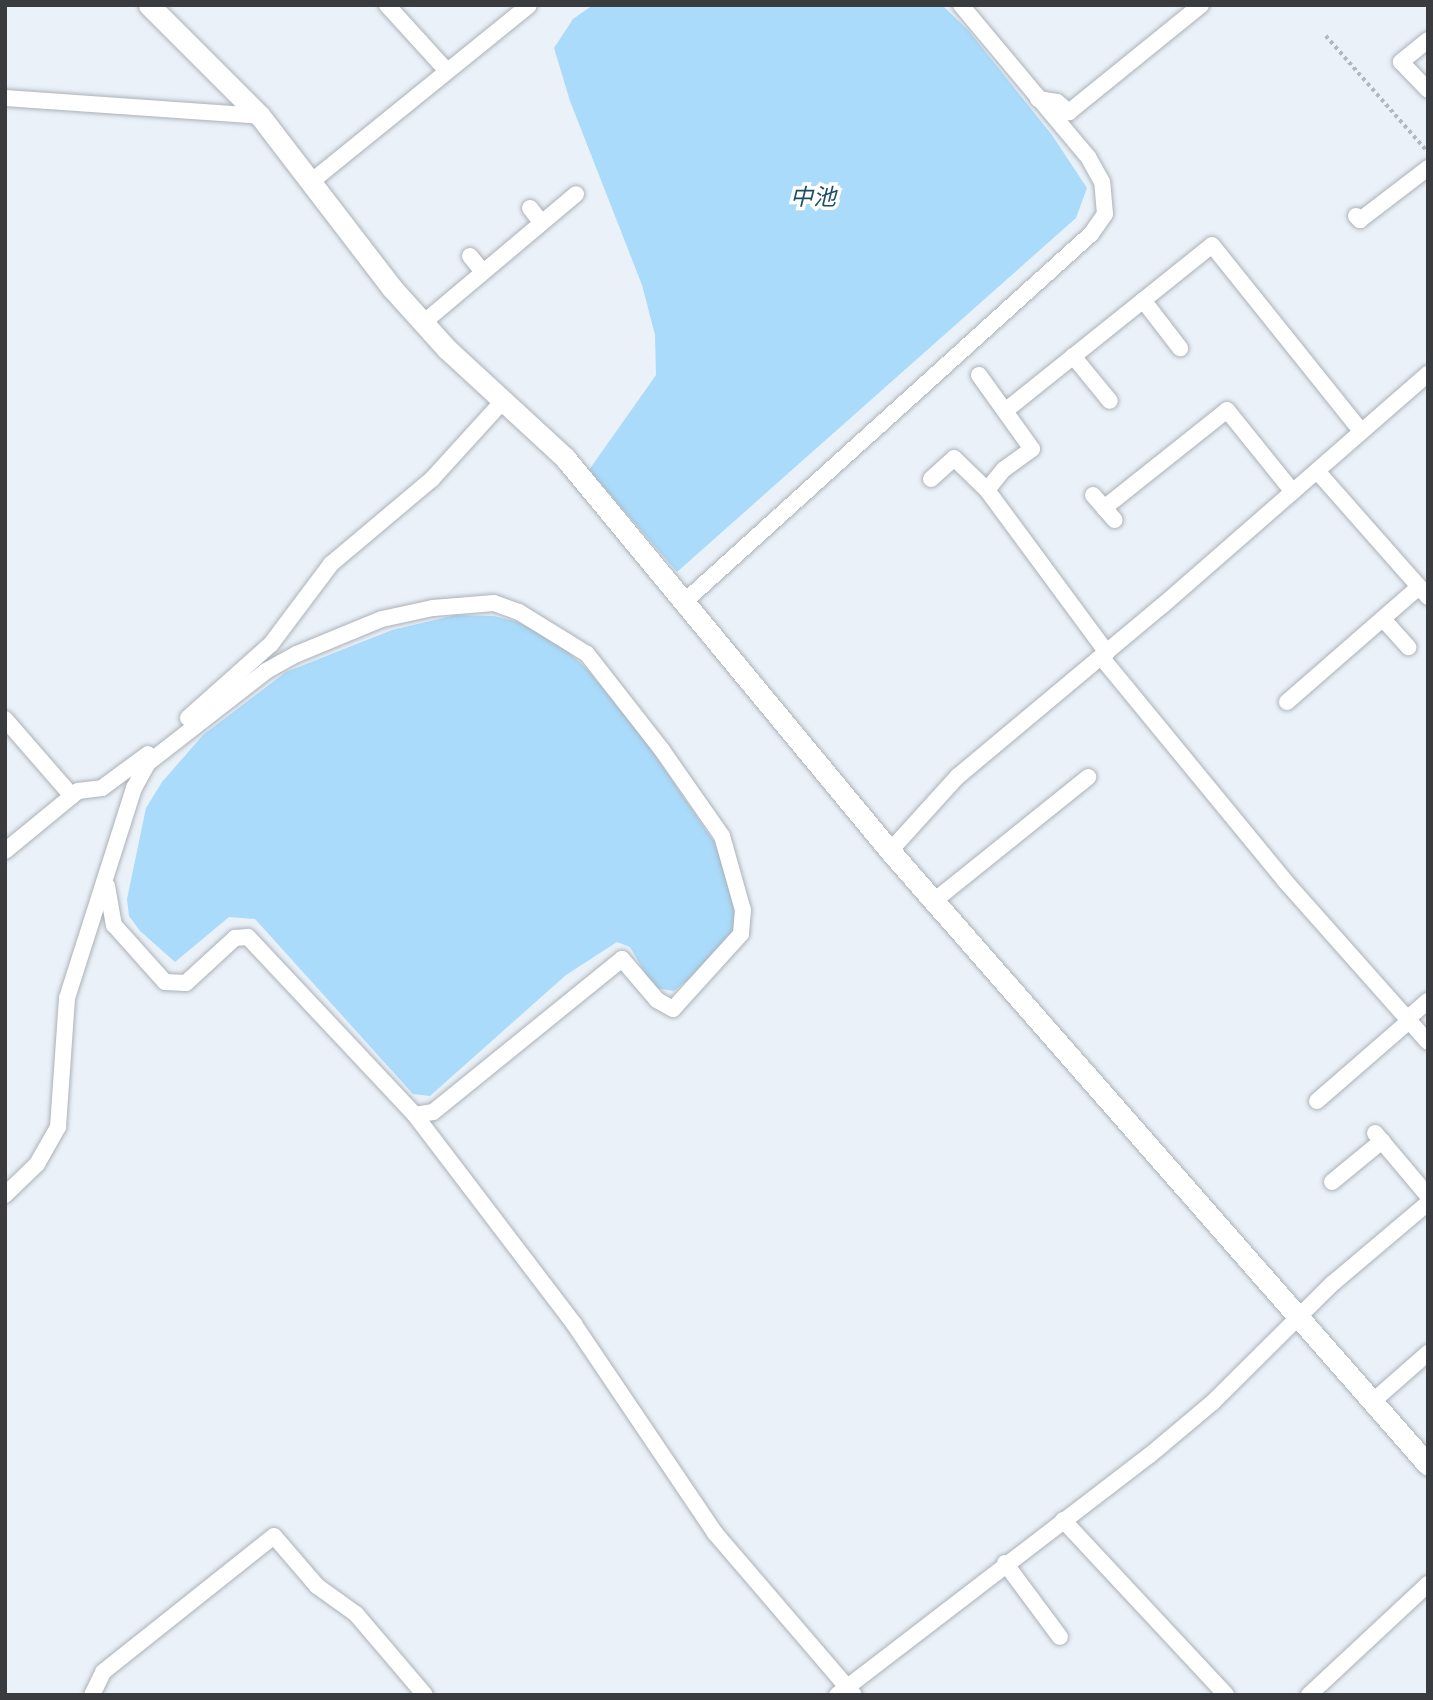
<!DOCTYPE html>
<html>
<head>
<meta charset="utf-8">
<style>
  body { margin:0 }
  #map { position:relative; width:1433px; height:1700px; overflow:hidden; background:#ebf1f8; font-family:"Asap Condensed","Noto Sans JP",sans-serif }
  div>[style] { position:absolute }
  .water>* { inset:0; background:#aadbfa }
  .path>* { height:3.5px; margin-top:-1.75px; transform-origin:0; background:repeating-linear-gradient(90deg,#b4b8be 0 3.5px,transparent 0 7px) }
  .roads { filter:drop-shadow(0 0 2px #abb1b7) drop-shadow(0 0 2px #abb1b7) }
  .street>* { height:16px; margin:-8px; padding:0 8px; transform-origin:8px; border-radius:8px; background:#fff }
  .secondary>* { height:21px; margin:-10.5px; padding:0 10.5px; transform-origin:10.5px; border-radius:10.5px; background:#fff }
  span { translate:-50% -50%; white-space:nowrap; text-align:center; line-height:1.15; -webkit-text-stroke:7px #fff; paint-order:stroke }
  .water-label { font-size:23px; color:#1d4e68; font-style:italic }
  .frame { position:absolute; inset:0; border:7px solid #393b3e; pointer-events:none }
</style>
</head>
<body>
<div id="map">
  <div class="water">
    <i style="clip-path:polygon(593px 5px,942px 5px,968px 30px,1052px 135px,1087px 188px,1076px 218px,677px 572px,589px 470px,656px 375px,655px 335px,642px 285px,570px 101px,554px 48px,573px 19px)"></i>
    <i style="clip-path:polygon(456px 615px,494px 616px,518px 622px,559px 644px,587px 669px,642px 736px,725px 858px,736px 901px,735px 935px,715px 958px,674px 991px,654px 988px,630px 947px,617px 942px,566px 975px,430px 1096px,413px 1094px,255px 919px,229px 917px,175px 962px,140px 931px,129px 916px,127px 899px,146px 808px,162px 782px,203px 735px,286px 672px,392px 630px)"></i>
  </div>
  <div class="path">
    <i style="left:1326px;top:36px;width:154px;rotate:48.7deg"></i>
  </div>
  <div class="roads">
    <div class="street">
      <i style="left:387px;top:5px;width:89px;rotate:47.7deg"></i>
      <i style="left:1428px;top:40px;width:35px;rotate:141deg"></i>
      <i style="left:1401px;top:62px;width:39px;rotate:46deg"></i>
      <i style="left:5px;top:98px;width:256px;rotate:4deg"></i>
      <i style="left:1038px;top:99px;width:19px;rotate:9deg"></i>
      <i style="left:1057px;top:102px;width:16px;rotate:40deg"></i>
      <i style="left:1069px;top:112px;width:170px;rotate:-39deg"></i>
      <i style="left:312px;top:181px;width:279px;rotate:-39deg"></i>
      <i style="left:530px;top:208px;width:18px;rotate:52deg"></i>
      <i style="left:1356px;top:216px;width:6px;rotate:45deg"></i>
      <i style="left:1360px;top:220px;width:86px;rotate:-37.4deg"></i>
      <i style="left:470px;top:256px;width:19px;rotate:51deg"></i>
      <i style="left:1143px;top:300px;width:61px;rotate:52.4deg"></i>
      <i style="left:423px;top:323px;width:200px;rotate:-40.1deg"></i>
      <i style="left:1073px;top:356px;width:58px;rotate:50.6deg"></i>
      <i style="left:979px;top:375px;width:91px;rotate:54.4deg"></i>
      <i style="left:1032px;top:449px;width:34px;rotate:144deg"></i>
      <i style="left:1004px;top:469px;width:27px;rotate:129deg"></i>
      <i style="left:1005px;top:411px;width:265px;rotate:-38.7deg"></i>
      <i style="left:1212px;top:245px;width:238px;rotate:51.3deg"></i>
      <i style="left:1317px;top:471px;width:168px;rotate:48.6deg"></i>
      <i style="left:931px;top:479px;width:31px;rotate:-42deg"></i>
      <i style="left:954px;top:458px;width:46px;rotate:44.1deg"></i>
      <i style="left:987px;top:490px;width:202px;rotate:53.6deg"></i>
      <i style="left:1093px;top:495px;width:33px;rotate:49deg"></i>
      <i style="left:1104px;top:508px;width:157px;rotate:-38.5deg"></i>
      <i style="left:1227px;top:410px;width:105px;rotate:51.2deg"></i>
      <i style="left:683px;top:603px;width:550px;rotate:-42.13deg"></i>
      <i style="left:1091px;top:234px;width:24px;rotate:-55deg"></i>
      <i style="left:1105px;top:214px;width:32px;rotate:-95deg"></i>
      <i style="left:1102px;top:182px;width:29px;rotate:-119deg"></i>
      <i style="left:1088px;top:157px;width:198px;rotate:-129.9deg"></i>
      <i style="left:1383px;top:619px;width:38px;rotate:48deg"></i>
      <i style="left:1102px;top:658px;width:288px;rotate:50.6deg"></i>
      <i style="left:1285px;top:881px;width:215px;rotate:48.4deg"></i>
      <i style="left:1287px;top:702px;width:175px;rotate:-41.1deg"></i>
      <i style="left:188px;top:718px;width:111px;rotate:-41.7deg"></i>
      <i style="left:271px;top:644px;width:100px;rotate:-53.1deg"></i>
      <i style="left:331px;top:564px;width:132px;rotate:-40.1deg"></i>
      <i style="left:432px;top:479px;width:105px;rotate:-47.7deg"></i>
      <i style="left:5px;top:719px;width:102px;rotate:49deg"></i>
      <i style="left:5px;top:851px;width:94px;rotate:-39.4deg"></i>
      <i style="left:78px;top:791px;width:24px;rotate:-7deg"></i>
      <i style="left:102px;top:788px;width:57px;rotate:-36.5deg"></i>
      <i style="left:890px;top:851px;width:100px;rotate:-47.8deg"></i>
      <i style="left:957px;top:777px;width:268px;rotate:-39.9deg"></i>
      <i style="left:1163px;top:605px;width:352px;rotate:-41.1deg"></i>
      <i style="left:107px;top:886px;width:40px;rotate:80deg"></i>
      <i style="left:114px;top:925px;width:76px;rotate:48.2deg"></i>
      <i style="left:165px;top:982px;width:21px;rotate:3deg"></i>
      <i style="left:186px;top:983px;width:67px;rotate:-42.6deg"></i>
      <i style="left:235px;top:938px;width:13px;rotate:-4deg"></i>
      <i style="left:248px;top:937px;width:244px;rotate:46.8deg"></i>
      <i style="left:415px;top:1115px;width:263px;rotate:52.7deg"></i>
      <i style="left:574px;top:1324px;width:252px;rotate:56deg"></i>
      <i style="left:715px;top:1533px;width:213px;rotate:49.4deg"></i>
      <i style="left:934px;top:901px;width:198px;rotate:-38.8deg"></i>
      <i style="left:1407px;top:1019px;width:28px;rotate:-41deg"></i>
      <i style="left:1317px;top:1101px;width:122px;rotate:-41deg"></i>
      <i style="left:1375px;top:1133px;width:82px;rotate:49.9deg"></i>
      <i style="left:1332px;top:1182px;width:65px;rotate:-39.4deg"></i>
      <i style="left:5px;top:1195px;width:45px;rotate:-44.1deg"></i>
      <i style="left:37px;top:1164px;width:43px;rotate:-60.4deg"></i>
      <i style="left:58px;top:1127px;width:129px;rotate:-86deg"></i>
      <i style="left:67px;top:998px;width:220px;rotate:-72.3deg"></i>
      <i style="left:134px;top:788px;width:29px;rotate:-61deg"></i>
      <i style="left:148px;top:763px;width:150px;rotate:-37.9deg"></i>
      <i style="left:266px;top:671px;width:35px;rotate:-29deg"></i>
      <i style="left:297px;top:654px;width:92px;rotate:-22.4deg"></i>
      <i style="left:382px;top:619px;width:52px;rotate:-12.2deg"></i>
      <i style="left:433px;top:608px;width:61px;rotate:-4.7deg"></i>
      <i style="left:494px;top:603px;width:27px;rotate:20deg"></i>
      <i style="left:519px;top:612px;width:80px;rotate:31.7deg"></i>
      <i style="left:587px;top:654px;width:122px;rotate:52deg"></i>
      <i style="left:662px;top:750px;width:105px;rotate:55.1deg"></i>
      <i style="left:722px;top:836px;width:77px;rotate:74.2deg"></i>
      <i style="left:743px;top:910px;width:24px;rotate:95deg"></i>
      <i style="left:741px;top:934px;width:101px;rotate:132.2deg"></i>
      <i style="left:673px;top:1009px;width:18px;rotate:-151deg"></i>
      <i style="left:657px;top:1000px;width:54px;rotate:-130.5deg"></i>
      <i style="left:622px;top:959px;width:243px;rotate:141deg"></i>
      <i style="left:433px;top:1112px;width:18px;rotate:171deg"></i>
      <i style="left:1371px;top:1403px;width:76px;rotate:-41.3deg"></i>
      <i style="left:1063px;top:1520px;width:239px;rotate:47deg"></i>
      <i style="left:1005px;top:1563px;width:92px;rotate:53.4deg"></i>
      <i style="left:92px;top:1695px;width:25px;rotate:-64deg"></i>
      <i style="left:103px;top:1672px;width:218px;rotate:-38.5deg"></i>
      <i style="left:274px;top:1536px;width:66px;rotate:49.3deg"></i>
      <i style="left:317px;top:1586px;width:48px;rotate:35.7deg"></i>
      <i style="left:356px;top:1614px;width:106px;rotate:49.6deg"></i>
      <i style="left:837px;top:1695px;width:394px;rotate:-37.5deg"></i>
      <i style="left:1150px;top:1455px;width:82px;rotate:-40.1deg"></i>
      <i style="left:1213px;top:1402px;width:168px;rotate:-44.8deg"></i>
      <i style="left:1332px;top:1284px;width:126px;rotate:-40.2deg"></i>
      <i style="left:1309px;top:1695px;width:163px;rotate:-43deg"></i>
    </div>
    <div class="secondary">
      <i style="left:149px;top:5px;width:157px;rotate:45deg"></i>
      <i style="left:260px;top:116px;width:217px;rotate:52.5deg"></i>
      <i style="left:392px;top:288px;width:82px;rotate:48deg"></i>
      <i style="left:447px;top:349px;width:161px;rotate:42.7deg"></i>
      <i style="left:565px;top:458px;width:510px;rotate:50.41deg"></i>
      <i style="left:890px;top:851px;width:816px;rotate:48.77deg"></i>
    </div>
  </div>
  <div class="water-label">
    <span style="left:813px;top:197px">中池</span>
  </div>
  <div class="frame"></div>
</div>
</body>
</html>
